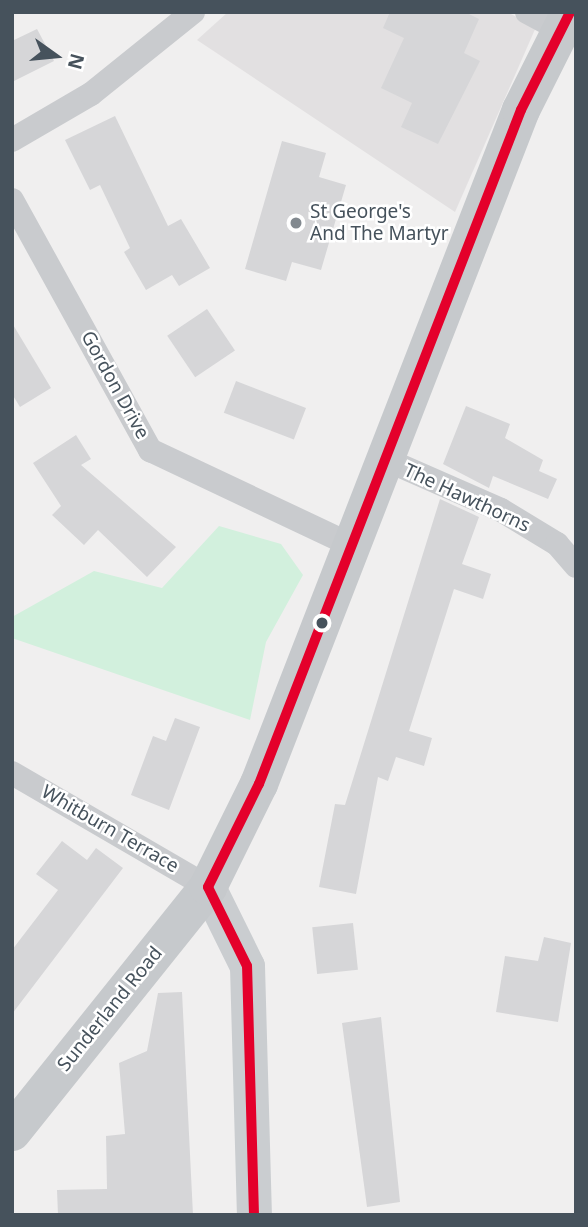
<!DOCTYPE html>
<html>
<head>
<meta charset="utf-8">
<style>
  body { margin:0 }
  #map { position:relative; width:588px; height:1227px; overflow:hidden; background:#f0efef; font-family:"Noto Sans",sans-serif }
  div>[style] { position:absolute }
  .education>* { inset:0; background:#e2e0e1 }
  .green>* { inset:0; background:#d2f0dd }
  .building>* { inset:0; background:#d6d6d8; transform-origin:0 0 }
  .minor>* { height:24px; margin:-12px; padding:0 12px; transform-origin:12px; border-radius:12px; background:#c9cbce }
  .secondary>* { height:35px; margin:-17.5px; padding:0 17.5px; transform-origin:17.5px; border-radius:17.5px; background:#cacdd0 }
  .primary>* { height:38px; margin:-19px; padding:0 19px; transform-origin:19px; border-radius:19px; background:#c6c9cc }
  .bus-1>* { height:10px; margin:-5px; padding:0 5px; transform-origin:5px; border-radius:5px; background:#e4002b }
  .dots>* { width:19px; height:19px; translate:-50% -50%; box-sizing:border-box; border:4px solid #fff; border-radius:50% }
  span { translate:-50% -50%; white-space:nowrap; text-align:center; line-height:1.15; -webkit-text-stroke:5px #fff; paint-order:stroke }
  .poi-label { font-size:19px; color:#46525c }
  .left { translate:0 -50%; text-align:left }
  .street-label { font-size:19px; color:#46525c }
  .frame { position:absolute; inset:0; border:14px solid #46525c; pointer-events:none }
  .north { position:absolute; left:21px; top:21px; width:70px; height:70px; -webkit-text-stroke:5px #fff; paint-order:stroke; rotate:105deg; font-size:19px; font-weight:700; line-height:28px; text-align:center; color:#46525c }
  .north::after { content:''; display:block; margin:auto; width:24px; height:32px; background:#46525c; clip-path:polygon(50% 0,100% 100%,50% 72%,0 100%) }
</style>
</head>
<body>
<div id="map">
  <div class="education">
    <i style="clip-path:polygon(228px 12px,507px 12px,536px 27px,455px 212px,197px 40px)"></i>
  </div>
  <div class="green">
    <i style="clip-path:polygon(219px 526px,281px 544px,303px 575px,266px 642px,250px 720px,12px 638px,12px 617px,94px 571px,162px 588px)"></i>
  </div>
  <div class="building">
    <i style="clip-path:polygon(390px 12px,465px 12px,479px 19px,464px 53px,480px 61px,438px 144px,401px 127px,412px 103px,381px 88px,404px 38px,383px 28px)"></i>
    <i style="clip-path:polygon(37px 29px,54px 61px,12px 82px,12px 41px)"></i>
    <i style="clip-path:polygon(115px 116px,168px 226px,181px 219px,210px 268px,179px 286px,172px 275px,146px 290px,124px 252px,130px 248px,100px 185px,90px 190px,65px 140px)"></i>
    <i style="clip-path:polygon(282px 141px,326px 153px,319px 177px,346px 185px,321px 270px,292px 262px,286px 281px,245px 269px)"></i>
    <i style="left:207px;top:309px;width:50px;height:48px;rotate:56deg"></i>
    <i style="clip-path:polygon(12px 323px,51px 388px,20px 407px,12px 394px)"></i>
    <i style="left:236px;top:381px;width:75px;height:34px;rotate:21deg"></i>
    <i style="clip-path:polygon(466px 406px,510px 424px,505px 438px,543px 460px,539px 471px,557px 479px,548px 499px,493px 476px,489px 488px,443px 464px)"></i>
    <i style="clip-path:polygon(76px 435px,91px 459px,81px 465px,176px 547px,147px 577px,98px 530px,84px 545px,52px 515px,61px 506px,33px 463px)"></i>
    <i style="clip-path:polygon(440px 499px,479px 517px,462px 564px,491px 574px,483px 599px,454px 589px,409px 731px,432px 738px,424px 766px,396px 757px,388px 781px,378px 777px,356px 894px,319px 887px,335px 804px,345px 805px)"></i>
    <i style="clip-path:polygon(175px 718px,200px 727px,169px 810px,131px 795px,153px 736px,166px 741px)"></i>
    <i style="clip-path:polygon(62px 841px,87px 860px,96px 848px,123px 868px,12px 1014px,12px 950px,58px 890px,36px 874px)"></i>
    <i style="left:353px;top:923px;width:47px;height:41px;rotate:84deg"></i>
    <i style="clip-path:polygon(544px 937px,571px 943px,558px 1022px,496px 1012px,505px 956px,538px 961px)"></i>
    <i style="clip-path:polygon(182px 992px,193px 1215px,58px 1215px,57px 1190px,107px 1189px,106px 1136px,125px 1134px,119px 1063px,147px 1051px,158px 993px)"></i>
    <i style="clip-path:polygon(381px 1017px,400px 1202px,367px 1207px,342px 1023px)"></i>
  </div>
  <div class="minor">
    <i style="left:527px;top:12px;width:38px;rotate:28deg"></i>
    <i style="left:12px;top:140px;width:91px;rotate:-30.2deg"></i>
    <i style="left:91px;top:94px;width:131px;rotate:-38.8deg"></i>
    <i style="left:12px;top:200px;width:286px;rotate:61.1deg"></i>
    <i style="left:150px;top:450px;width:222px;rotate:25.3deg"></i>
    <i style="left:387px;top:460px;width:124px;rotate:23.7deg"></i>
    <i style="left:501px;top:510px;width:66px;rotate:31.3deg"></i>
    <i style="left:557px;top:544px;width:29px;rotate:49deg"></i>
    <i style="left:12px;top:773px;width:227px;rotate:30.2deg"></i>
  </div>
  <div class="secondary">
    <i style="left:208px;top:887px;width:88px;rotate:63.7deg"></i>
    <i style="left:247px;top:966px;width:249px;rotate:88.4deg"></i>
  </div>
  <div class="primary">
    <i style="left:12px;top:1132px;width:314px;rotate:-51.3deg"></i>
    <i style="left:208px;top:887px;width:115px;rotate:-63.7deg"></i>
    <i style="left:259px;top:784px;width:723px;rotate:-68.76deg"></i>
    <i style="left:521px;top:110px;width:110px;rotate:-63.4deg"></i>
  </div>
  <div class="bus-1">
    <i style="left:254px;top:1215px;width:249px;rotate:-91.6deg"></i>
    <i style="left:247px;top:966px;width:88px;rotate:-116.3deg"></i>
    <i style="left:208px;top:887px;width:115px;rotate:-63.7deg"></i>
    <i style="left:259px;top:784px;width:723px;rotate:-68.76deg"></i>
    <i style="left:521px;top:110px;width:110px;rotate:-63.4deg"></i>
  </div>
  <div class="dots">
    <i style="left:296px;top:223px;background:#82898f"></i>
    <i style="left:322px;top:623px;background:#46525c"></i>
  </div>
  <div class="poi-label">
    <span class="left" style="left:310px;top:223px">St George's<br>And The Martyr</span>
  </div>
  <div class="street-label">
    <span style="left:115px;top:385px;rotate:61deg">Gordon Drive</span>
    <span style="left:467px;top:498px;rotate:25deg">The Hawthorns</span>
    <span style="left:110px;top:829px;rotate:30deg">Whitburn Terrace</span>
    <span style="left:110px;top:1009px;rotate:-51deg">Sunderland Road</span>
  </div>
  <div class="frame"></div>
  <div class="north">N</div>
</div>
</body>
</html>
